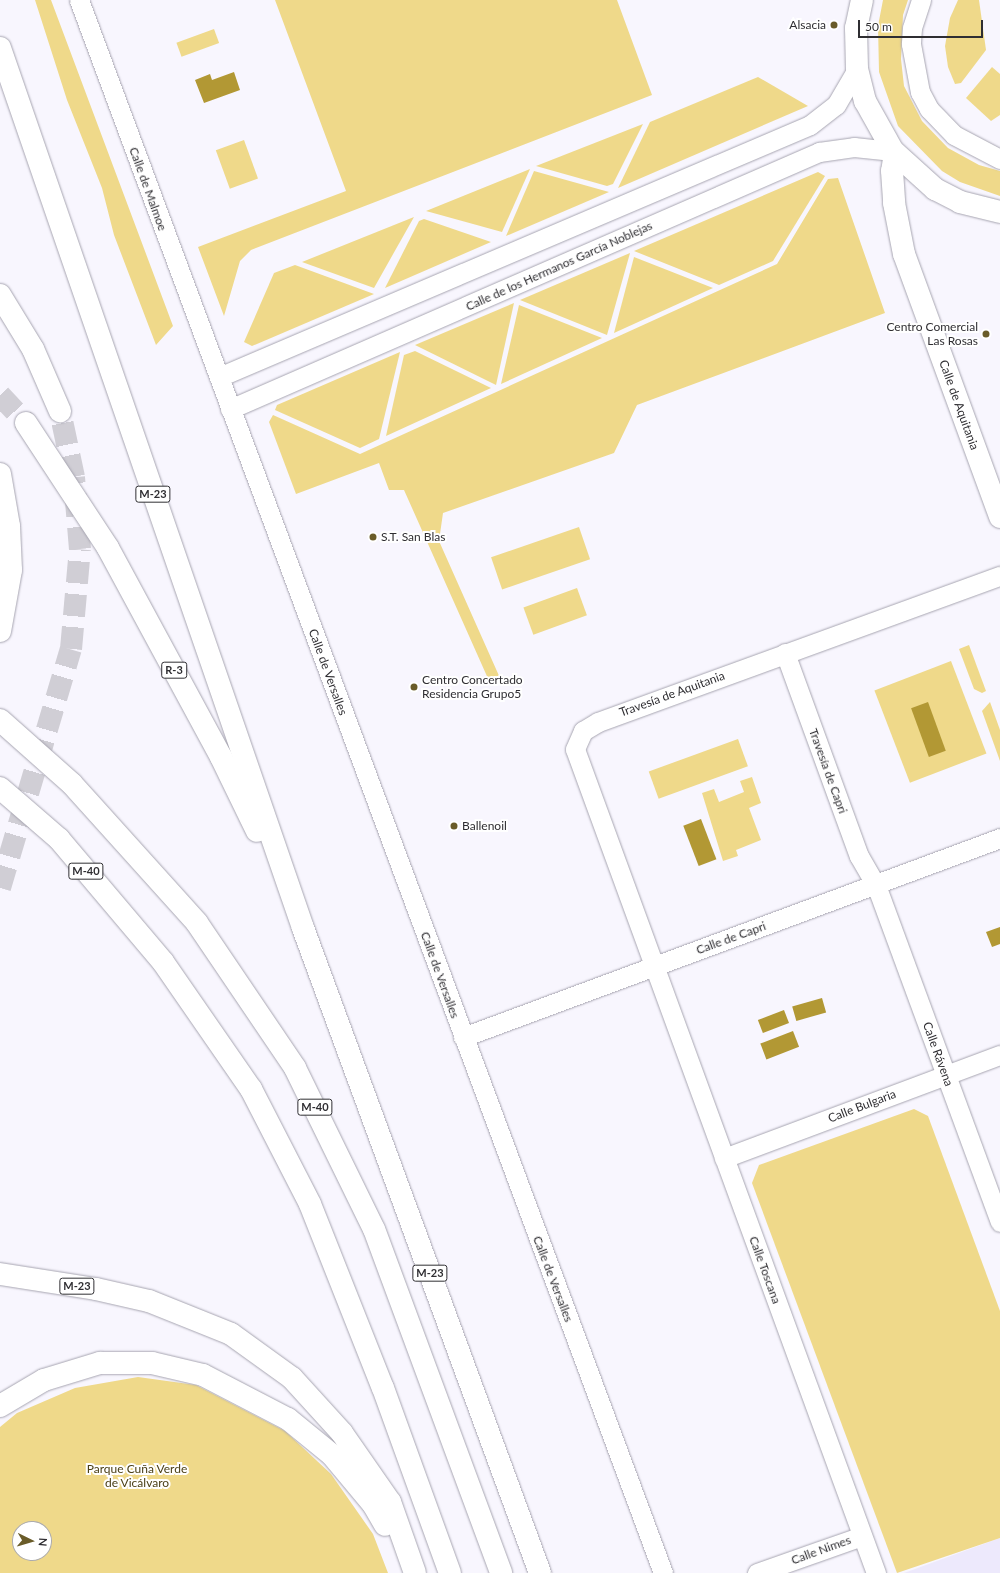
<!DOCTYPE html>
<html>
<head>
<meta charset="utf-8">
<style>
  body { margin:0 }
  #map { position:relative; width:1000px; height:1573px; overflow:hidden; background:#f8f6fe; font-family:Lato,sans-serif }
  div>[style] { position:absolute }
  .built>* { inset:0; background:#ede9fc }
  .green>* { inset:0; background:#efd98a; transform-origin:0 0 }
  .water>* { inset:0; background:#b29834; transform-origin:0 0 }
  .highway-tunnel>* { height:22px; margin-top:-11px; transform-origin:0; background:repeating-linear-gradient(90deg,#d0ced5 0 22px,transparent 0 33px) }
  .roads { filter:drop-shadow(0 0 1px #a7a5b1) drop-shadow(0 0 1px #a7a5b1) }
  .street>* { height:19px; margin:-9.5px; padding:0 9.5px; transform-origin:9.5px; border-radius:9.5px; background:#fff }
  .secondary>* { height:22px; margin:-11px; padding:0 11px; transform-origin:11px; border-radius:11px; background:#fff }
  .primary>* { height:22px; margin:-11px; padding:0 11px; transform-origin:11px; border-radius:11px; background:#fff }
  .highway>* { height:22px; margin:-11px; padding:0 11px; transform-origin:11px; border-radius:11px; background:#fff }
  .dots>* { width:11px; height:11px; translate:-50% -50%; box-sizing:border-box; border:2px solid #fff; border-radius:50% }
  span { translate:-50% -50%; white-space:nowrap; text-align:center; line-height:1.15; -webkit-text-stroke:4px #fff; paint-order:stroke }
  .shield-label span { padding:1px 3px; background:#fff; border:1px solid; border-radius:3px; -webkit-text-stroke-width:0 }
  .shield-label { font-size:11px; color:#2f2e32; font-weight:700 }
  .poi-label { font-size:12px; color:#2f2e32 }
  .right { translate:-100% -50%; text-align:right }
  .left { translate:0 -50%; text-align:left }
  .street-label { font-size:12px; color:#2f2e32 }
  .park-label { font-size:12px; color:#4b4017 }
  .north { position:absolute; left:12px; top:1521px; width:40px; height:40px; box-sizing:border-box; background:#fff; border:1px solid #acabad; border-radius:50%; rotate:95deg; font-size:11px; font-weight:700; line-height:16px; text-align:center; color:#2f2e32 }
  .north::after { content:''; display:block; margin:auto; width:14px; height:18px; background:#6a5c29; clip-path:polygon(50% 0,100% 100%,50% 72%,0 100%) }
  .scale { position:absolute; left:858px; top:20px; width:125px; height:18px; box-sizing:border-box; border:2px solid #2f2e32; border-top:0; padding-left:5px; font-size:12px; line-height:14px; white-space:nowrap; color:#2f2e32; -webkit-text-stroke:3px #fff; paint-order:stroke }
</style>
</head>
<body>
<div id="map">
  <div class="built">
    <i style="clip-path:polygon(1000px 1538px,1000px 1573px,904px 1573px)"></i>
  </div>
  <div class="green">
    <i style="clip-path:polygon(35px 0,51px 0,173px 326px,156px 345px,114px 235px,102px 188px,67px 100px)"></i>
    <i style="clip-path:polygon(275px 0,617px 0,652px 95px,251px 250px,240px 261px,224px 316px,198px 247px,346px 191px)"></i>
    <i style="clip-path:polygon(883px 0,908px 0,903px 15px,901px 59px,904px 86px,922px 121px,948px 148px,979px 165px,1000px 171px,1000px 196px,960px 182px,942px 171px,898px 126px,879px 72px,878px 26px)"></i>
    <i style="clip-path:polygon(958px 0,979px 0,986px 50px,961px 83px,955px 84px,948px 67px,945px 46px,950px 18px)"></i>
    <i style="left:214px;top:29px;width:15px;height:40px;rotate:70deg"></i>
    <i style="clip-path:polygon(992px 67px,1000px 74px,1000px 115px,991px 121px,966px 98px)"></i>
    <i style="clip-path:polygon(758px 77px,808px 106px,618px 188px,650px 122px)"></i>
    <i style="clip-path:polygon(643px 124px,613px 184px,607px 186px,536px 166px)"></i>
    <i style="left:244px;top:140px;width:41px;height:30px;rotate:70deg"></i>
    <i style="clip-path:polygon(530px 169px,502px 232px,426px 211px)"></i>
    <i style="clip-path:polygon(534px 171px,609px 192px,506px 236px)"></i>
    <i style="clip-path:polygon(818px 172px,825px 176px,773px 261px,719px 285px,634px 251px)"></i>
    <i style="clip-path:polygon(838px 178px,885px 313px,637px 405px,614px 453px,443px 513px,439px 541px,500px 678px,490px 683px,404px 490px,389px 490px,379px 463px,296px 494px,269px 422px,273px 415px,360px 454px,777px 264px,828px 179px)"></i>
    <i style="clip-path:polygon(414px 217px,374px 288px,302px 262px)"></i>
    <i style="clip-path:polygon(424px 219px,491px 242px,385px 288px,419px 221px)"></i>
    <i style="clip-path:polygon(630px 253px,607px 335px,520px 300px)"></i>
    <i style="clip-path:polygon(634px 257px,713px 288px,614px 333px)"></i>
    <i style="clip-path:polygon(295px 265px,374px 294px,252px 346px,244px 342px,274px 273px)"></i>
    <i style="clip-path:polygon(514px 303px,496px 385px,415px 345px)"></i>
    <i style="clip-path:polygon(519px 305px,602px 338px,501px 384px)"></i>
    <i style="clip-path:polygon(415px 351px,491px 388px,386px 436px,404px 355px)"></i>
    <i style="clip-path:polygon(400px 352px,379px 439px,360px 448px,275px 410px,277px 405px)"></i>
    <i style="left:579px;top:527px;width:34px;height:93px;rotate:71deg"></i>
    <i style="left:577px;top:588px;width:29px;height:57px;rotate:70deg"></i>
    <i style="clip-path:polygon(969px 645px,986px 691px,982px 693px,974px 689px,959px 649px)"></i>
    <i style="left:951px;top:661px;width:99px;height:82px;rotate:69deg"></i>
    <i style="clip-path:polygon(990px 702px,1000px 730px,1000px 761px,982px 711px)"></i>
    <i style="left:738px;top:739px;width:29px;height:95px;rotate:70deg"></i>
    <i style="clip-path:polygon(752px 777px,761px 803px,749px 808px,761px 840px,736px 850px,738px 856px,723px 861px,702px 793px,714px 789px,719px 802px,744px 792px,740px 781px)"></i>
    <i style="clip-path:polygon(914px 1109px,928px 1116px,1000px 1311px,1000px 1538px,897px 1573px,752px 1183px,759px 1165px)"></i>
    <i style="clip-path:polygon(evenodd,138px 1377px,196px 1385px,285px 1431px,331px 1474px,373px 1534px,388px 1573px,0 1573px,0 1427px,17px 1413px,75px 1388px,138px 1377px,20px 1529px,44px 1529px,44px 1553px,20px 1553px,20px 1529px)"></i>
  </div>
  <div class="water">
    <i style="clip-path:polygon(234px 72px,240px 90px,204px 103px,195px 80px,210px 74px,212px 80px)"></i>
    <i style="left:928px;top:702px;width:52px;height:18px;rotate:70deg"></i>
    <i style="left:701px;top:819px;width:43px;height:19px;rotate:69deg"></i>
    <i style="clip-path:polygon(1000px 927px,1000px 944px,992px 947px,986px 932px)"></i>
    <i style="left:822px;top:998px;width:15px;height:31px;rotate:74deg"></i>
    <i style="left:784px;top:1010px;width:14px;height:28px;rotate:69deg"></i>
    <i style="left:793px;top:1031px;width:17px;height:35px;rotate:69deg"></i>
  </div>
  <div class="highway-tunnel">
    <i style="left:0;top:395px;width:38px;rotate:47deg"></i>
    <i style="left:0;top:888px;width:249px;rotate:-73.5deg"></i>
    <i style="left:71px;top:649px;width:100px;rotate:-84.9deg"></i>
    <i style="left:80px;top:549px;width:72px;rotate:-94.8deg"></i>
    <i style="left:74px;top:477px;width:67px;rotate:-102deg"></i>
  </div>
  <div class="roads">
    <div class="street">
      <i style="left:79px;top:0;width:1678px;rotate:69.63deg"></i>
      <i style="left:921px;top:0;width:29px;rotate:108deg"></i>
      <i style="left:912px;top:28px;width:16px;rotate:94deg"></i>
      <i style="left:911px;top:44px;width:49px;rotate:79.4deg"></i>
      <i style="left:920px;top:92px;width:19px;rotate:62deg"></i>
      <i style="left:929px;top:109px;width:36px;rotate:46deg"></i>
      <i style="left:954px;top:135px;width:52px;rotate:27.6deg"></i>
      <i style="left:219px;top:377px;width:642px;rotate:-23.09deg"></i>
      <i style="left:810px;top:125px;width:33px;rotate:-38deg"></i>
      <i style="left:836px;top:105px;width:42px;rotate:-59.7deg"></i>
      <i style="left:230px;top:409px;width:643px;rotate:-23.57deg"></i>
      <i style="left:819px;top:152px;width:35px;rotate:-8deg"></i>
      <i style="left:854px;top:147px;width:39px;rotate:6deg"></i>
      <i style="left:785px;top:653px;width:216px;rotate:70deg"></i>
      <i style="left:859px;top:856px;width:34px;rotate:60deg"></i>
      <i style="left:876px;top:885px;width:359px;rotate:69.8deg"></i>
      <i style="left:463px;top:1037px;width:573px;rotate:-20.33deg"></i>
      <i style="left:724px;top:1158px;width:295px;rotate:-20.5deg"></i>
      <i style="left:757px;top:1573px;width:111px;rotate:-19.4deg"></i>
      <i style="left:876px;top:1573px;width:877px;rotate:-110.07deg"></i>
      <i style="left:575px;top:749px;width:20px;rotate:-66deg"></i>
      <i style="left:583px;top:731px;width:17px;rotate:-31deg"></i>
      <i style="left:598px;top:722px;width:428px;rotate:-20deg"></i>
    </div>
    <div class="secondary">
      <i style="left:895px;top:153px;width:18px;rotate:99deg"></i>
      <i style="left:892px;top:171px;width:32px;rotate:86deg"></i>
      <i style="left:894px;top:203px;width:52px;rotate:78.9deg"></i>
      <i style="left:904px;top:254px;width:280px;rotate:69.9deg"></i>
    </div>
    <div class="primary">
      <i style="left:862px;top:0;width:29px;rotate:102deg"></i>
      <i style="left:856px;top:28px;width:41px;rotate:88.6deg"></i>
      <i style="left:857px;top:69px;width:33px;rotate:76deg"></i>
      <i style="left:865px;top:101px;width:57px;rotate:60.8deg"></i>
      <i style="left:893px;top:151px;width:57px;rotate:42.1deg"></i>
      <i style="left:935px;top:189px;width:28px;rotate:27deg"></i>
      <i style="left:960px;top:202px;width:41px;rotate:14deg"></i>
    </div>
    <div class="highway">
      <i style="left:0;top:48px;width:931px;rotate:71deg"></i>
      <i style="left:303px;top:928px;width:687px;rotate:69.82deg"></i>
      <i style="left:0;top:295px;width:63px;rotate:58.6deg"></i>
      <i style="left:33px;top:349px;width:68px;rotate:66.5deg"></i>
      <i style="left:26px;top:423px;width:149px;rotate:56.7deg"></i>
      <i style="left:108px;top:548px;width:238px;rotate:61.6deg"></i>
      <i style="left:221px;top:757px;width:82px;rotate:64.1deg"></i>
      <i style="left:0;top:474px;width:53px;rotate:80.2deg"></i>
      <i style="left:9px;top:526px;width:44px;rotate:87.4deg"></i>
      <i style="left:11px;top:570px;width:62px;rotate:100.2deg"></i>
      <i style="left:0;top:720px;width:96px;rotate:41.6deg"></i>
      <i style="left:72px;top:784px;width:187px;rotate:48deg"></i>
      <i style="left:197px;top:923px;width:175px;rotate:55.9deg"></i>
      <i style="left:295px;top:1068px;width:179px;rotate:63.9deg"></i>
      <i style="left:374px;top:1229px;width:367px;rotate:69.7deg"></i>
      <i style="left:0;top:788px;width:78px;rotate:40.8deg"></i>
      <i style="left:59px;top:839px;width:161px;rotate:49.8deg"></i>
      <i style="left:163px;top:962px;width:155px;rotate:55.3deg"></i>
      <i style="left:251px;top:1089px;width:129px;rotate:62.8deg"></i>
      <i style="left:310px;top:1204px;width:198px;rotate:68.4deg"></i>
      <i style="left:383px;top:1388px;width:197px;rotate:70.1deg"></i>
      <i style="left:0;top:1274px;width:97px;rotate:8.9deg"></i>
      <i style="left:96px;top:1289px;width:54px;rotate:12.8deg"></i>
      <i style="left:149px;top:1301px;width:88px;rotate:21.9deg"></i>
      <i style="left:231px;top:1334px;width:75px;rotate:35.8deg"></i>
      <i style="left:292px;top:1378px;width:74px;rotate:47.7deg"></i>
      <i style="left:342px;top:1433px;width:84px;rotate:55.2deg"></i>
      <i style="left:390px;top:1502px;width:75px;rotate:70.6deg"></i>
      <i style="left:0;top:1406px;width:51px;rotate:-30.6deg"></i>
      <i style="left:44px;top:1380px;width:59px;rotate:-16.9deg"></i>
      <i style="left:100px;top:1363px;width:52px"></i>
      <i style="left:152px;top:1363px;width:52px;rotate:13.2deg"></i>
      <i style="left:203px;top:1375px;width:96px;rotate:27.4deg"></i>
      <i style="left:288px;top:1419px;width:57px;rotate:39.3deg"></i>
      <i style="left:332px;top:1455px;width:64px;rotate:50.1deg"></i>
      <i style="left:373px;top:1504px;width:24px;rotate:60deg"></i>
    </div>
  </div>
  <div class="dots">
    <i style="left:834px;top:25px;background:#6a5c29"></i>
    <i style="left:986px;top:334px;background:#6a5c29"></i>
    <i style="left:373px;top:537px;background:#6a5c29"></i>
    <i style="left:414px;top:687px;background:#6a5c29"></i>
    <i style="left:454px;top:826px;background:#6a5c29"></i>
  </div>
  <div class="shield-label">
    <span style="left:153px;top:494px">M-23</span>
    <span style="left:174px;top:670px">R-3</span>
    <span style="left:86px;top:871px">M-40</span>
    <span style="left:315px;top:1107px">M-40</span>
    <span style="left:430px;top:1273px">M-23</span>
    <span style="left:77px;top:1286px">M-23</span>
  </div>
  <div class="poi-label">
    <span class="right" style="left:826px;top:25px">Alsacia</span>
    <span class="right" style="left:978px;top:334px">Centro Comercial<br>Las Rosas</span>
    <span class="left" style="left:381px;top:537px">S.T. San Blas</span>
    <span class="left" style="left:422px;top:687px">Centro Concertado<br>Residencia Grupo5</span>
    <span class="left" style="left:462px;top:826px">Ballenoil</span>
  </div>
  <div class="street-label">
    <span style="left:148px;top:189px;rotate:70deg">Calle de Malmoe</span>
    <span style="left:559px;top:266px;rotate:-24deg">Calle de los Hermanos García Noblejas</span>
    <span style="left:959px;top:405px;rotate:70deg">Calle de Aquitania</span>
    <span style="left:328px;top:672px;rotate:70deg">Calle de Versalles</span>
    <span style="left:672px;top:694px;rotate:-20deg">Travesía de Aquitania</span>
    <span style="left:828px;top:771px;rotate:70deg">Travesía de Capri</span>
    <span style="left:731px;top:938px;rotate:-20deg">Calle de Capri</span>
    <span style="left:440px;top:975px;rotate:70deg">Calle de Versalles</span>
    <span style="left:938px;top:1054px;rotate:70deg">Calle Rávena</span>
    <span style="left:862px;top:1106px;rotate:-21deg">Calle Bulgaria</span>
    <span style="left:765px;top:1270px;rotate:70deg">Calle Toscana</span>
    <span style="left:553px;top:1279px;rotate:69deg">Calle de Versalles</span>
    <span style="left:821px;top:1550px;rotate:-20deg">Calle Nimes</span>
  </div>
  <div class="park-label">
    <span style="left:137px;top:1476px">Parque Cuña Verde<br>de Vicálvaro</span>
  </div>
  <div class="north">N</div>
  <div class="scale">50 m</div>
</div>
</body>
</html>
